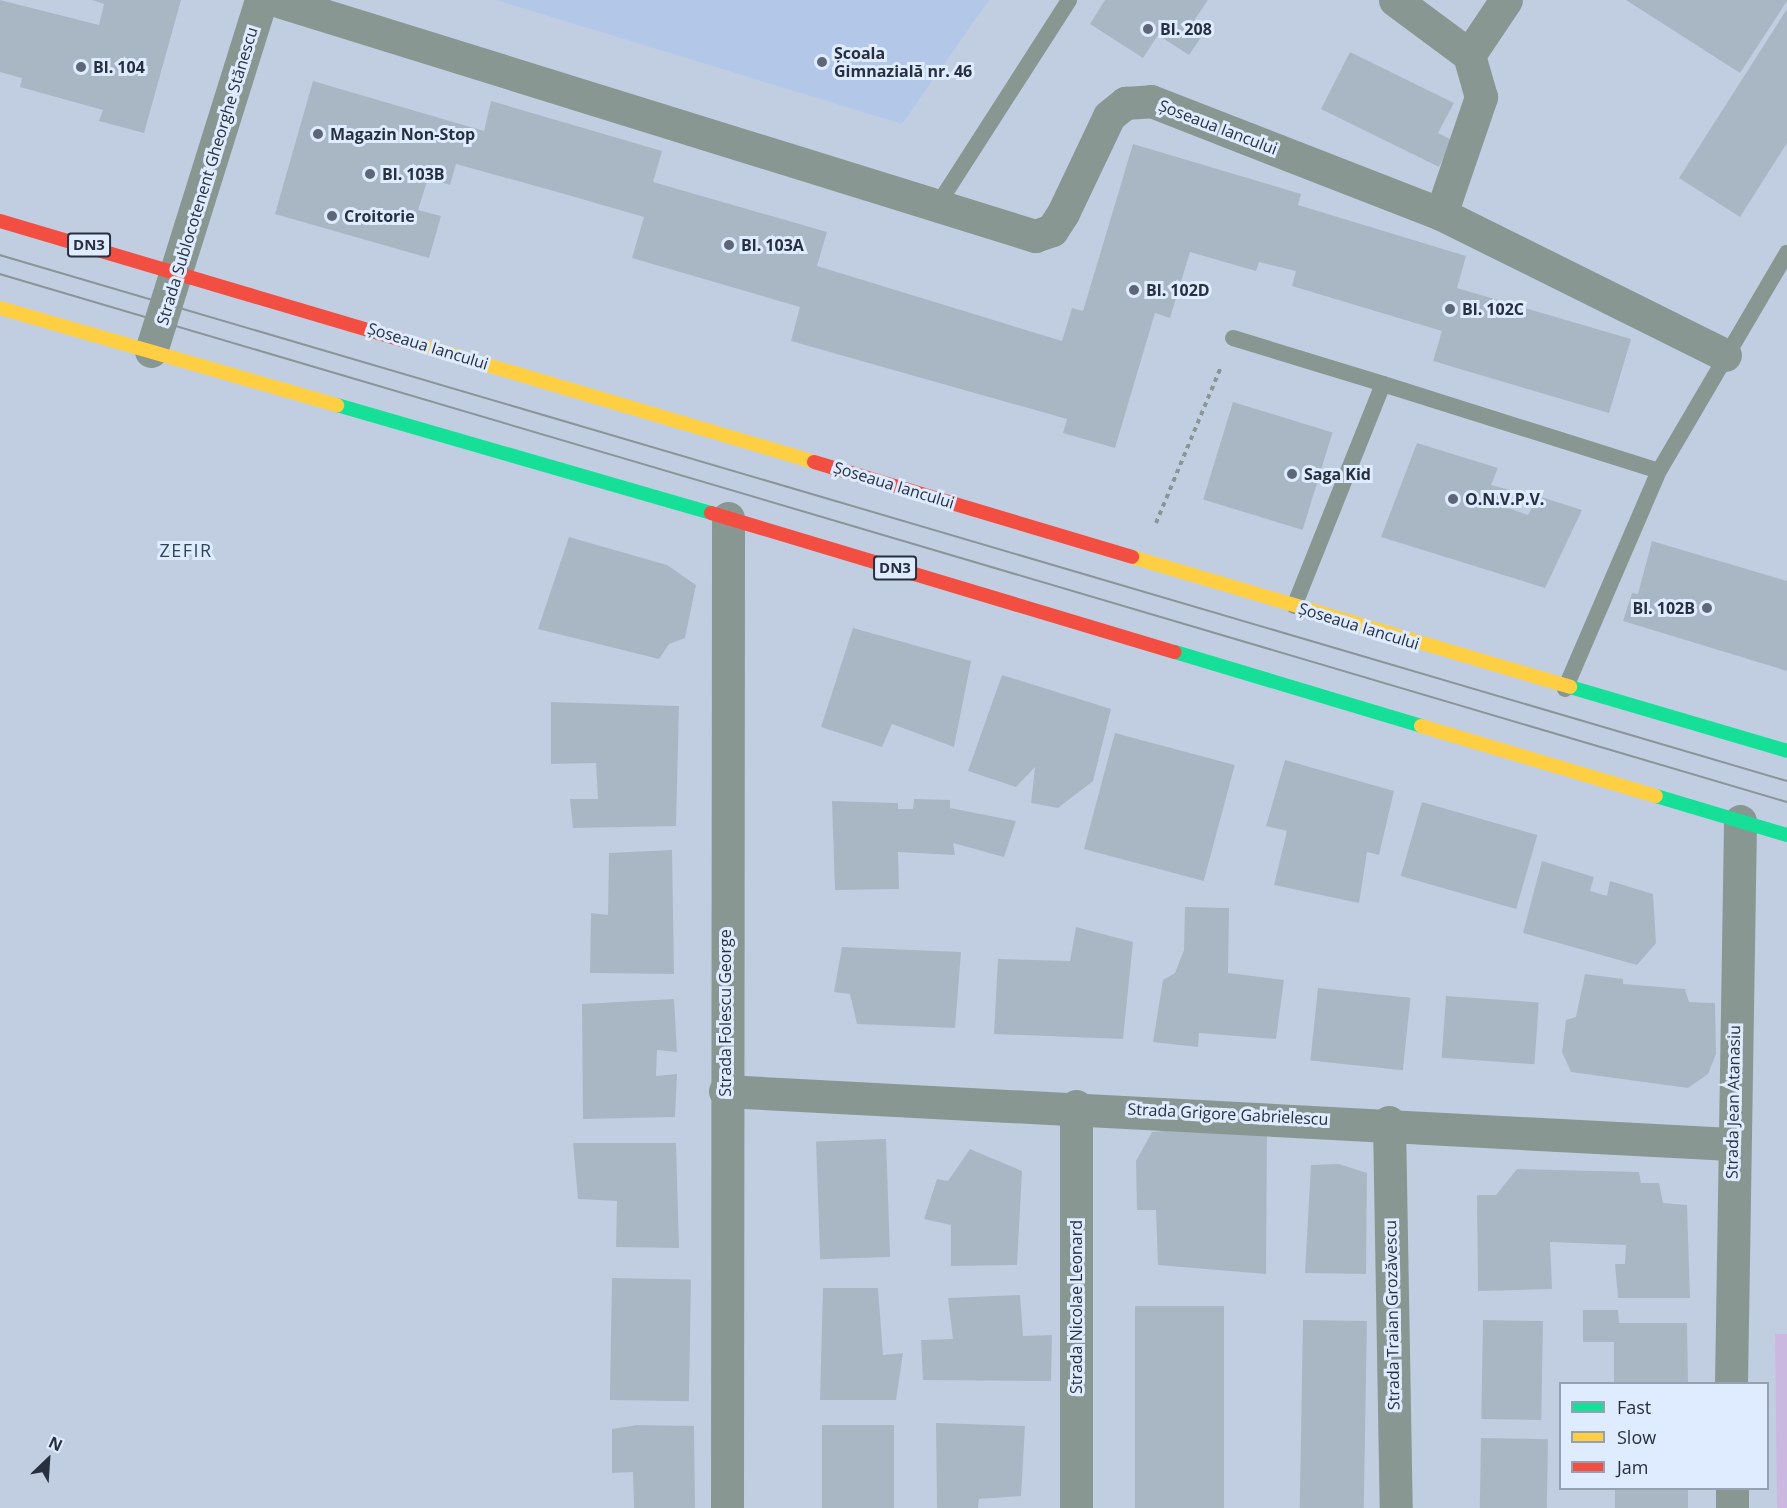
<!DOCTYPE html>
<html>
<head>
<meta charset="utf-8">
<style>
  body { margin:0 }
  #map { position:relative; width:1787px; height:1508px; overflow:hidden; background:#c1cee2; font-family:"Open Sans",sans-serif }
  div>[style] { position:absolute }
  .built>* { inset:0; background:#b3c8e9 }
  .green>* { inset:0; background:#cbb8e1 }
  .building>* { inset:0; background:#a9b7c5; transform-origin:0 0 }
  .path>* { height:4px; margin-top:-2px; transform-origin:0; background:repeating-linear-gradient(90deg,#8a9696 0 4.5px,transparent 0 9px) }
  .lane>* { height:16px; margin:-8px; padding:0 8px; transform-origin:8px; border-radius:8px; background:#899792 }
  .street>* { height:33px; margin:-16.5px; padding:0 16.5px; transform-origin:16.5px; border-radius:16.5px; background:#899792 }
  .fast>* { height:14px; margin:-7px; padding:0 7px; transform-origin:7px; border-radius:7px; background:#16e098 }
  .slow>* { height:14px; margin:-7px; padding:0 7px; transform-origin:7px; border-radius:7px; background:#ffcf43 }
  .jam>* { height:14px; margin:-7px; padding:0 7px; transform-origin:7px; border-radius:7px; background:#f24e42 }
  .tram>* { height:1.5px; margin:-0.75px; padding:0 0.75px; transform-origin:0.75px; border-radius:0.75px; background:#8a9598 }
  .dots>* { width:16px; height:16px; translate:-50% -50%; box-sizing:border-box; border:3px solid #dfebfe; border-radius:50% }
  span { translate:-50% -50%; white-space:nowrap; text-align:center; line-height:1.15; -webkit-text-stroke:6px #dfebfe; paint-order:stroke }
  .shield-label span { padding:2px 4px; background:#dfebfe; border:2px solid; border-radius:4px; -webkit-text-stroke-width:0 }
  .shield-label { font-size:15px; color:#27303e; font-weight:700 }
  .poi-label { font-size:16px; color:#27303e; font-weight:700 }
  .left { translate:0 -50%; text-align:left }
  .right { translate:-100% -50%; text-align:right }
  .street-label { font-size:16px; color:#27303e }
  .neighbourhood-label { font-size:18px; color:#2f4361; letter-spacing:1.5px }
  .legend { position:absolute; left:1559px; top:1382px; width:210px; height:108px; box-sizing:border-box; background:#dfebfe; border:2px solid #95a0b1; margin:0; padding:8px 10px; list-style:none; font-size:18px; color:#27303e }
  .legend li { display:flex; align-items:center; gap:12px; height:30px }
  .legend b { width:30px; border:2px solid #95a0b1 }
  .north { position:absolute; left:18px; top:1430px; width:60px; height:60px; -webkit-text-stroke:4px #dfebfe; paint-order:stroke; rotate:25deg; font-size:16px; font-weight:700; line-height:24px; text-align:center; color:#27303e }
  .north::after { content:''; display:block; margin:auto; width:21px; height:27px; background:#27303e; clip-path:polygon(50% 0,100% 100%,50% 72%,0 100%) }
</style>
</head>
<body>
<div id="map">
  <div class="built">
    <i style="clip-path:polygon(496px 0,989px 0,902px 124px)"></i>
  </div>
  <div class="green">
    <i style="clip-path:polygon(1775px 1334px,1787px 1334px,1787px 1508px,1777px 1508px)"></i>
  </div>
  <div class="building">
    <i style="clip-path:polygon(0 0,99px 25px,104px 4px,92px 0,181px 0,144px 133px,99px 121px,103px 110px,20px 87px,22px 78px,0 72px)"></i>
    <i style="clip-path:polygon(1105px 0,1208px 0,1191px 25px,1204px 33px,1189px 55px,1158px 35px,1143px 58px,1090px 24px)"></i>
    <i style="clip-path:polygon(1626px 0,1787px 0,1787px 1px,1740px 73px)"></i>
    <i style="clip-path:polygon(1787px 9px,1787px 143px,1740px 217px,1679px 178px)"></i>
    <i style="clip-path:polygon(1350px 52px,1454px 103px,1438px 133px,1452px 140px,1439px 167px,1321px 109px)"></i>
    <i style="clip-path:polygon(313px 81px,484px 131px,491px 101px,662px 151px,653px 182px,827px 232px,817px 266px,1062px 341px,1072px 308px,1083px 311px,1133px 144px,1301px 194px,1298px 205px,1466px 256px,1457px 288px,1631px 339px,1609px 413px,1433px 361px,1442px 331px,1292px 286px,1296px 271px,1259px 262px,1256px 271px,1190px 252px,1170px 318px,1155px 313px,1115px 448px,1063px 433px,1067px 419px,791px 341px,800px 307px,632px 258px,644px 217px,561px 193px,456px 164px,450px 185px,428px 178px,418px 210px,441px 216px,429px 258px,275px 214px)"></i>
    <i style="left:1233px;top:402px;width:104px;height:102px;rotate:17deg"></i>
    <i style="clip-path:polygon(1417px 443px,1498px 468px,1491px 485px,1514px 491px,1508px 508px,1528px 515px,1538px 496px,1582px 510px,1545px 588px,1381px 537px)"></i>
    <i style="clip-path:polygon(569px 537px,667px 565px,696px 585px,685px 638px,669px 644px,659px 659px,538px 629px)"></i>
    <i style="clip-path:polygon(1652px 541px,1787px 581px,1787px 671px,1623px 621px,1632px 593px,1638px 594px)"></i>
    <i style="clip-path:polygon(853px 628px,971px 661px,954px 747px,892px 724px,882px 747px,821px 727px)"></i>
    <i style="clip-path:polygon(1002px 675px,1111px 709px,1093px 781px,1058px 808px,1031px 803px,1035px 767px,1016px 787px,968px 771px)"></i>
    <i style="clip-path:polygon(551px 702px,679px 706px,676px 826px,573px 828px,570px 799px,598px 799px,596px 763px,551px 764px)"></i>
    <i style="left:1115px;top:733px;width:124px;height:120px;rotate:15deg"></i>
    <i style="clip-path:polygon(1285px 760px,1394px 791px,1379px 855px,1367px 852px,1359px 903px,1274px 885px,1287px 831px,1266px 826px)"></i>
    <i style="clip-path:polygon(914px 799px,950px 800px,950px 808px,1016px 821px,1004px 857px,953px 843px,955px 855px,898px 852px,899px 889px,835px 890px,832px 801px,898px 803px,898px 809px,913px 809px)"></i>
    <i style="left:1422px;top:802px;width:120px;height:77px;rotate:16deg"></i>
    <i style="clip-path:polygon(672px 850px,674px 974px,590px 973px,591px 913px,608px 915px,609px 853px)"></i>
    <i style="clip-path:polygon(1542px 861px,1594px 877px,1590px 891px,1607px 896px,1610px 881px,1653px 894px,1656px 943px,1637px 965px,1523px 933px)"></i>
    <i style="clip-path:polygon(1185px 907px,1229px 908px,1228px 973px,1284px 980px,1276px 1039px,1199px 1033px,1198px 1047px,1153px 1042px,1163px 980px,1175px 973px,1184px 950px)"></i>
    <i style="clip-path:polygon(1076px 927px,1133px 942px,1123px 1039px,994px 1034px,998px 959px,1070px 961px)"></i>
    <i style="clip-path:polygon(842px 947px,961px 952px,955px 1028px,857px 1024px,850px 994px,834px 992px)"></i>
    <i style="clip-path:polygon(1585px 974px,1623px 979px,1623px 984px,1685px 989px,1689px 1002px,1715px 1003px,1716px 1054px,1708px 1074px,1688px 1088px,1571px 1072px,1562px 1052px,1566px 1020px,1576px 1017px)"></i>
    <i style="left:1318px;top:988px;width:93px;height:73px;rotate:6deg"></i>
    <i style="left:1446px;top:996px;width:93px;height:62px;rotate:4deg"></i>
    <i style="clip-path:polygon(674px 999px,677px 1052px,657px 1050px,656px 1076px,677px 1074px,675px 1117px,583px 1119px,582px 1004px)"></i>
    <i style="clip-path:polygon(1190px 1129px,1267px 1134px,1266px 1274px,1158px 1265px,1156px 1210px,1137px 1210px,1136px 1161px,1152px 1132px)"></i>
    <i style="left:886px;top:1139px;width:118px;height:70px;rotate:88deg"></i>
    <i style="clip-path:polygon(573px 1143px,676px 1143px,679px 1248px,616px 1247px,617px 1201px,578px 1199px)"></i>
    <i style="clip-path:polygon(970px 1149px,1022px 1171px,1017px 1265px,951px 1266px,951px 1225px,924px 1219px,937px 1179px,948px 1181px)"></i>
    <i style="clip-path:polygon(1339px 1164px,1367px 1173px,1366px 1274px,1305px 1273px,1311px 1165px)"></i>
    <i style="clip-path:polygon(1517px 1169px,1639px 1172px,1641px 1183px,1659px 1183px,1663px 1203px,1687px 1205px,1690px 1298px,1618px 1298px,1615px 1264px,1625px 1264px,1626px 1245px,1550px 1242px,1552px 1289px,1478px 1291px,1477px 1195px,1496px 1195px)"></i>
    <i style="left:612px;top:1278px;width:79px;height:122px;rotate:1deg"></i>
    <i style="clip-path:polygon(823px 1288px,878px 1288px,883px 1355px,903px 1353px,896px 1400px,820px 1400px)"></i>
    <i style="clip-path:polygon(1020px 1295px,1023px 1336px,1052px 1335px,1051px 1381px,923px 1380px,921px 1340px,953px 1339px,948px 1298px)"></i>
    <i style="left:1135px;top:1306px;width:89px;height:202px"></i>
    <i style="clip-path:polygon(1583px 1310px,1618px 1310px,1619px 1323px,1687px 1323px,1688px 1383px,1614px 1383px,1614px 1342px,1583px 1342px)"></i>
    <i style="left:1303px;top:1320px;width:64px;height:188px;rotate:1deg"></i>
    <i style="left:1483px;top:1320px;width:60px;height:99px;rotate:1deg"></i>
    <i style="clip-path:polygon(936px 1423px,1025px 1426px,1021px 1496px,979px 1499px,978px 1508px,937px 1508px)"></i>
    <i style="clip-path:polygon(637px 1425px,694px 1426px,695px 1508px,634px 1508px,633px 1472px,612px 1473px,612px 1429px)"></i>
    <i style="left:822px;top:1425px;width:72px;height:83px"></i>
    <i style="left:1481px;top:1438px;width:67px;height:70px;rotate:1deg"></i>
    <i style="left:1615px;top:1488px;width:73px;height:20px"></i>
  </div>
  <div class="path">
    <i style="left:1156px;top:523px;width:169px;rotate:-67.4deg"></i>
  </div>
  <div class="lane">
    <i style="left:935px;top:209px;width:248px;rotate:-57.3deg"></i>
    <i style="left:1233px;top:338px;width:157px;rotate:17deg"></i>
    <i style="left:1383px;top:384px;width:239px;rotate:111.8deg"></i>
    <i style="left:1383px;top:384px;width:289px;rotate:17.5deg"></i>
    <i style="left:1565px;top:689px;width:237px;rotate:-66.7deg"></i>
    <i style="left:1659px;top:471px;width:253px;rotate:-59.6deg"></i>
  </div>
  <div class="street">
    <i style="left:275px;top:0;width:796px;rotate:17.25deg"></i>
    <i style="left:1035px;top:236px;width:18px;rotate:-19deg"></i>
    <i style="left:1052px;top:230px;width:20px;rotate:-57deg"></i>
    <i style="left:1063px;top:213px;width:107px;rotate:-64.6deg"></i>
    <i style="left:1109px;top:116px;width:21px;rotate:-39deg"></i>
    <i style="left:1125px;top:103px;width:26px;rotate:-4deg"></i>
    <i style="left:1151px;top:101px;width:311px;rotate:21.3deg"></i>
    <i style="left:1441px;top:214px;width:317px;rotate:26.4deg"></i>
    <i style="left:1395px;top:0;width:92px;rotate:36.6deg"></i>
    <i style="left:1441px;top:214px;width:124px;rotate:-71.1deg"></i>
    <i style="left:1481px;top:97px;width:44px;rotate:-105.9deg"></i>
    <i style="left:1469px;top:55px;width:66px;rotate:-56.1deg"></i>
    <i style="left:151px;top:351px;width:368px;rotate:-72.6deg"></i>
    <i style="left:725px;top:1091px;width:1007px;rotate:3.02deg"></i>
    <i style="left:1076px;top:1106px;width:402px;rotate:90deg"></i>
    <i style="left:1389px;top:1122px;width:386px;rotate:89deg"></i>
    <i style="left:1731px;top:1384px;width:563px;rotate:-89.08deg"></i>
    <i style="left:1732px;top:1488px;width:20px;rotate:90deg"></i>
    <i style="left:727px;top:1508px;width:990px;rotate:-89.94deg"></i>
  </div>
  <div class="fast">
    <i style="left:337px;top:405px;width:389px;rotate:16.1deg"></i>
    <i style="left:1175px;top:652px;width:257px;rotate:16.7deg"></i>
    <i style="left:1570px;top:687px;width:226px;rotate:16.4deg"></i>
    <i style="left:1656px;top:796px;width:137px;rotate:16.6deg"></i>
  </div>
  <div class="slow">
    <i style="left:0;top:308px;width:351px;rotate:16.1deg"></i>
    <i style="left:413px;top:343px;width:418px;rotate:16.5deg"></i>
    <i style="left:1132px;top:557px;width:457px;rotate:16.5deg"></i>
    <i style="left:1421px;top:726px;width:245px;rotate:16.6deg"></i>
  </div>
  <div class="jam">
    <i style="left:0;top:221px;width:431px;rotate:16.5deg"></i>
    <i style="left:814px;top:462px;width:332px;rotate:16.6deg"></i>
    <i style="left:711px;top:513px;width:484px;rotate:16.7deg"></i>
  </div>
  <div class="tram">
    <i style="left:0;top:255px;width:1863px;rotate:16.4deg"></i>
    <i style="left:0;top:274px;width:1863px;rotate:16.46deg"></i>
  </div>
  <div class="dots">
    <i style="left:1148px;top:29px;background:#5d6777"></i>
    <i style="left:822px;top:62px;background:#5d6777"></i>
    <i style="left:81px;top:67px;background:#5d6777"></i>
    <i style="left:318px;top:134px;background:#5d6777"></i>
    <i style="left:370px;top:174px;background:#5d6777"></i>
    <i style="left:332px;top:216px;background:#5d6777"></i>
    <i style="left:729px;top:245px;background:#5d6777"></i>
    <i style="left:1134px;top:290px;background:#5d6777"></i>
    <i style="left:1450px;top:309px;background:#5d6777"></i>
    <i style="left:1292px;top:474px;background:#5d6777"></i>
    <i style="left:1453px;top:499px;background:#5d6777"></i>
    <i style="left:1707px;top:608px;background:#5d6777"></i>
  </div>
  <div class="shield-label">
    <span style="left:89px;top:245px">DN3</span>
    <span style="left:895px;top:568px">DN3</span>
  </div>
  <div class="poi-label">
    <span class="left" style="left:1160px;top:29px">Bl. 208</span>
    <span class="left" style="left:834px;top:62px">Școala<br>Gimnazială nr. 46</span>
    <span class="left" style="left:93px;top:67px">Bl. 104</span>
    <span class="left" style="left:330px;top:134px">Magazin Non-Stop</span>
    <span class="left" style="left:382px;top:174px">Bl. 103B</span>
    <span class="left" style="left:344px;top:216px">Croitorie</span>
    <span class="left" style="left:741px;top:245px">Bl. 103A</span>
    <span class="left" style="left:1146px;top:290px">Bl. 102D</span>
    <span class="left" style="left:1462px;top:309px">Bl. 102C</span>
    <span class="left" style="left:1304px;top:474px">Saga Kid</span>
    <span class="left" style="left:1465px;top:499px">O.N.V.P.V.</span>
    <span class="right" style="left:1695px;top:608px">Bl. 102B</span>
  </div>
  <div class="street-label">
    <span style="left:1218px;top:127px;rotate:21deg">Șoseaua Iancului</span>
    <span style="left:207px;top:176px;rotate:-73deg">Strada Sublocotenent Gheorghe Stănescu</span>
    <span style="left:428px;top:346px;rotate:17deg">Șoseaua Iancului</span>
    <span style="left:894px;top:485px;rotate:17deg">Șoseaua Iancului</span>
    <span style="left:1359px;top:626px;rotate:17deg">Șoseaua Iancului</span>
    <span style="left:725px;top:1013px;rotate:-90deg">Strada Folescu George</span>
    <span style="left:1733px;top:1102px;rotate:-89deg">Strada Jean Atanasiu</span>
    <span style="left:1228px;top:1114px;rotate:3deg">Strada Grigore Gabrielescu</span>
    <span style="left:1076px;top:1307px;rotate:-90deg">Strada Nicolae Leonard</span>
    <span style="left:1392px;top:1315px;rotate:-91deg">Strada Traian Grozăvescu</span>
  </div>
  <div class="neighbourhood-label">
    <span style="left:186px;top:550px">ZEFIR</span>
  </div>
  <ul class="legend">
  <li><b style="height:8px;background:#16e098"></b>Fast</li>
  <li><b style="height:8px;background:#ffcf43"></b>Slow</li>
  <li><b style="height:8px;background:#f24e42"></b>Jam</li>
  </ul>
  <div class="north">N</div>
</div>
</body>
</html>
